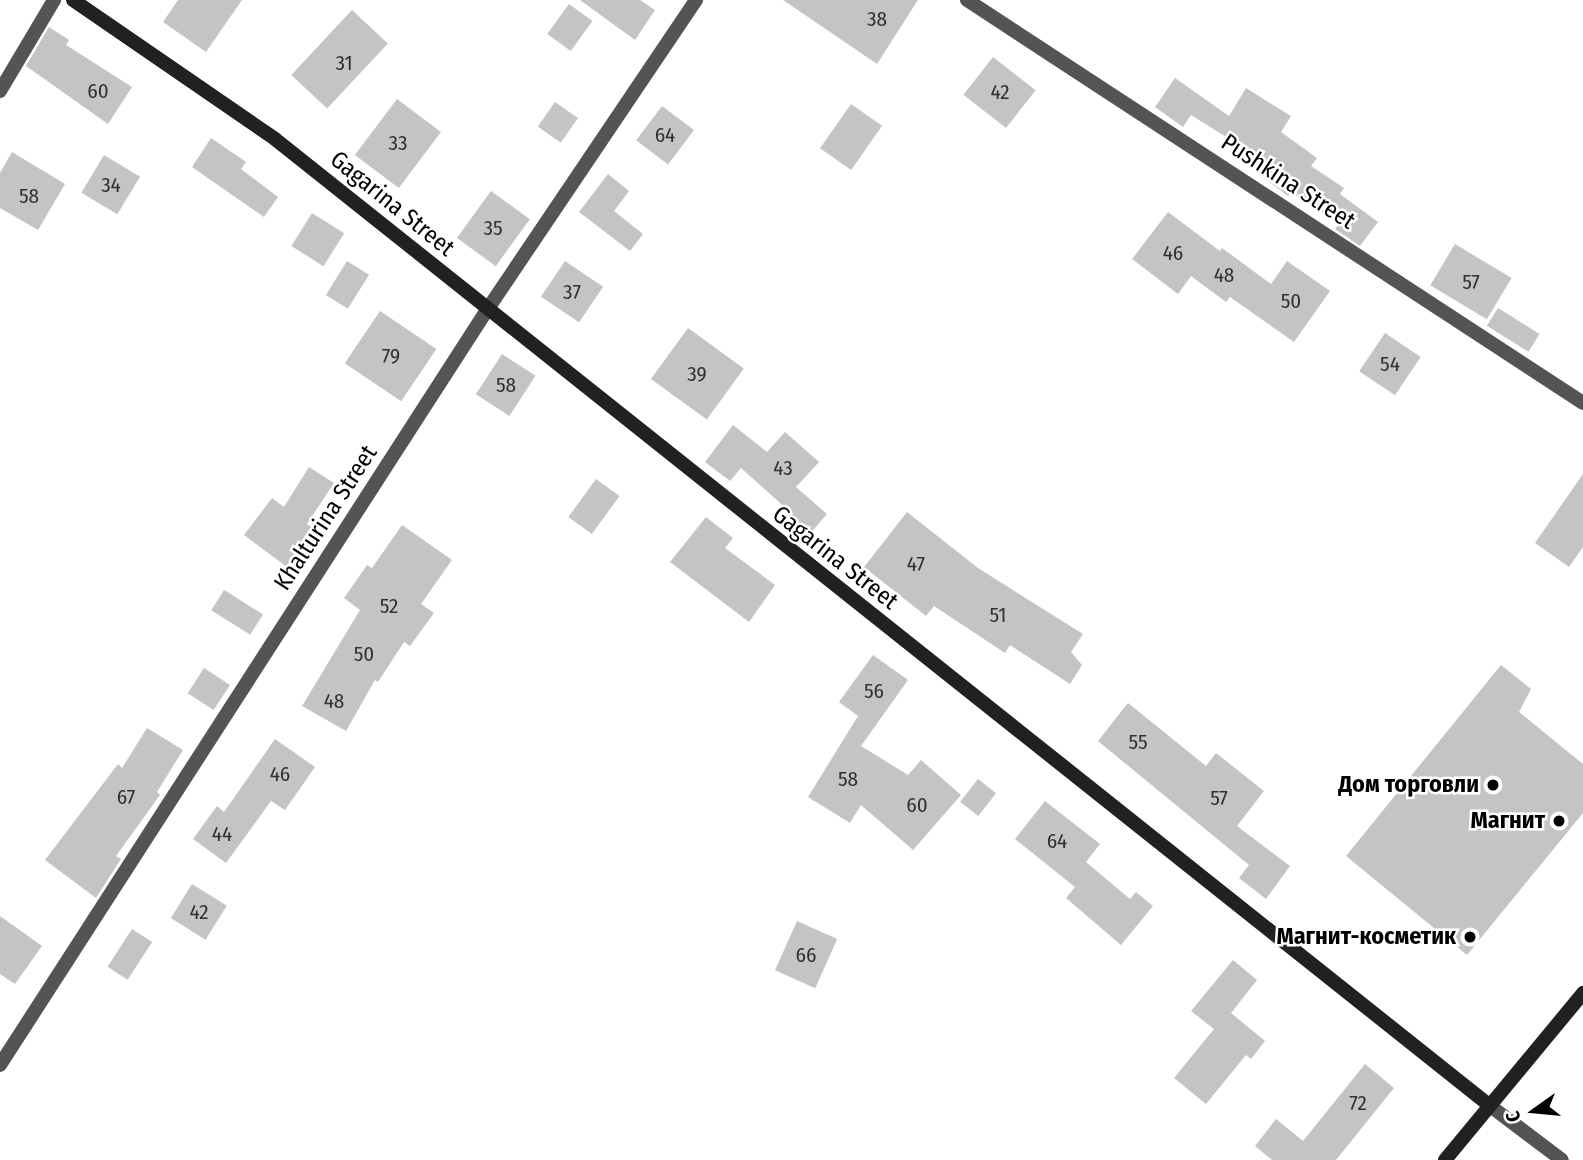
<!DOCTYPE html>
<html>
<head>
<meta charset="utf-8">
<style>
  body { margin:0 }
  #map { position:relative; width:1583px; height:1160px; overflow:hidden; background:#fff; font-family:"Fira Sans Condensed",sans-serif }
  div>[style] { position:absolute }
  .building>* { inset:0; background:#c4c4c4; transform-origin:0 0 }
  .street>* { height:14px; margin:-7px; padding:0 7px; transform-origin:7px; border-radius:7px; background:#545454 }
  .secondary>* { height:14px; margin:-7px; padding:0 7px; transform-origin:7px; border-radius:7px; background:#212121 }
  .dots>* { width:19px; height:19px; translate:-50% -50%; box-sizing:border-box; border:4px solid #fff; border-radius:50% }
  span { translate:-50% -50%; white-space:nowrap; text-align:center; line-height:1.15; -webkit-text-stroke:5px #fff; paint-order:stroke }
  .number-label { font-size:21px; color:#313131 }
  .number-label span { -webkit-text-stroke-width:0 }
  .street-label { font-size:24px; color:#000 }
  .poi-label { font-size:24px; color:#000; font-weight:700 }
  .right { translate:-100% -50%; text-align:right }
  .north { position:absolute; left:1499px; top:1076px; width:70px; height:70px; -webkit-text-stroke:5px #fff; paint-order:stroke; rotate:255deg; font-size:19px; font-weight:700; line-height:28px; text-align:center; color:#000 }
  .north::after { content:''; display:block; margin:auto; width:24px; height:32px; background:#000; clip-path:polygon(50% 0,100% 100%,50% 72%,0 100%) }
</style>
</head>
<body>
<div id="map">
  <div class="building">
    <i style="clip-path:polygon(178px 0,242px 0,206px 52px,163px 22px)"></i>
    <i style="clip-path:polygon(580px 0,640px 0,655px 10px,635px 40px)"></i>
    <i style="clip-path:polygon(783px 0,918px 0,877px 64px)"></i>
    <i style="left:569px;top:4px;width:29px;height:37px;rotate:36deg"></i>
    <i style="left:352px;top:10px;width:49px;height:89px;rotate:43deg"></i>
    <i style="clip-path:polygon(49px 27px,69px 40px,66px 45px,132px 87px,108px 124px,26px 66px)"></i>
    <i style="left:993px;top:57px;width:54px;height:48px;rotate:38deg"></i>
    <i style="clip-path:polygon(1175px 78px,1229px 116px,1246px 88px,1291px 116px,1281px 132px,1317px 158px,1311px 166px,1344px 188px,1340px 194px,1378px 222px,1360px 246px,1335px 229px,1339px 224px,1291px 192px,1288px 196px,1264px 178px,1273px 166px,1191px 115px,1183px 127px,1155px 107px)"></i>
    <i style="left:397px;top:99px;width:55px;height:70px;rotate:37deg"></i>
    <i style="left:555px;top:102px;width:28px;height:30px;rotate:35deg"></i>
    <i style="left:851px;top:104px;width:38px;height:54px;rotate:35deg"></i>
    <i style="left:662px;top:106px;width:40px;height:43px;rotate:37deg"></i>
    <i style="clip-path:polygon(211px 138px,246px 162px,241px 169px,278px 197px,264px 217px,192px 167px)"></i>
    <i style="clip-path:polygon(12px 152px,65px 184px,38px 230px,0 208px,0 173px)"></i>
    <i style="left:104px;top:155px;width:42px;height:44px;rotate:31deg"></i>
    <i style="clip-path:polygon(608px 174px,629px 191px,614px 211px,643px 234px,630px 251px,579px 212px)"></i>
    <i style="left:491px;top:191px;width:48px;height:58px;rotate:36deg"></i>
    <i style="clip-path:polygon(1168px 212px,1220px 251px,1222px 248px,1271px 284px,1287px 261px,1330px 291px,1294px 342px,1230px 297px,1226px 302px,1191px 276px,1178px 294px,1132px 259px)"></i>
    <i style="left:312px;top:213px;width:38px;height:39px;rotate:32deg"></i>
    <i style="left:1455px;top:244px;width:66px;height:48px;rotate:31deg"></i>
    <i style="left:347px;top:261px;width:26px;height:40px;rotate:32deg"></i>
    <i style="left:565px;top:261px;width:46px;height:43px;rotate:34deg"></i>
    <i style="left:1498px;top:308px;width:49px;height:21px;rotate:32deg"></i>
    <i style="left:380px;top:311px;width:68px;height:63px;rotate:34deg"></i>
    <i style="left:688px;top:328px;width:69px;height:63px;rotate:36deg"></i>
    <i style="left:1385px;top:333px;width:43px;height:46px;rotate:34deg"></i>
    <i style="left:502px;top:354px;width:40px;height:48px;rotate:33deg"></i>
    <i style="clip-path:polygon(733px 425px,767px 452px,785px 432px,819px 462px,796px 487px,827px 514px,801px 544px,778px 524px,789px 511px,741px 468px,730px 481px,705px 462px)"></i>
    <i style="clip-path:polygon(309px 467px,334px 483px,307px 524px,318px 532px,291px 570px,244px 535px,272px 498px,284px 507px)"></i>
    <i style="clip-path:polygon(1583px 474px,1583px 547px,1569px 567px,1535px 543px)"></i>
    <i style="left:596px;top:479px;width:29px;height:47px;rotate:36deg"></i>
    <i style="clip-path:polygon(907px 512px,978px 568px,1083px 634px,1071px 652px,1082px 665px,1070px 684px,1010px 645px,1005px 653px,934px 606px,926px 616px,864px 567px)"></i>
    <i style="clip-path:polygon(706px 517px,733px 538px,725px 548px,775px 585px,749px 622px,670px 562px)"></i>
    <i style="clip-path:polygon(402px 525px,452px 560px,421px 604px,434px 613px,410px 646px,404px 642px,378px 682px,375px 680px,346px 731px,302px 706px,360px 610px,344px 598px,367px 565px,372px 568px)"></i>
    <i style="left:224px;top:590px;width:46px;height:24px;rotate:32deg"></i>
    <i style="clip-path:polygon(873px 655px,908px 680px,861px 746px,908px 775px,921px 760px,961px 795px,913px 850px,861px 805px,850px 823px,808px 797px,858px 716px,839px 702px)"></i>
    <i style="clip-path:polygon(1501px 665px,1531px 689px,1519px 712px,1583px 764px,1583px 813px,1467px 955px,1346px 856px)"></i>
    <i style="left:204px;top:668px;width:31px;height:30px;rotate:33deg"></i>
    <i style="clip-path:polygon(1128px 703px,1206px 766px,1216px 753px,1264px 791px,1237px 826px,1290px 866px,1266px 899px,1239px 878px,1249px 865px,1098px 741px)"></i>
    <i style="clip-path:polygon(147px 728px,183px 750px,157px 792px,160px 795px,116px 856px,121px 859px,96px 898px,45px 860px,118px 764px,122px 768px)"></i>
    <i style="clip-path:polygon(275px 739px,315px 767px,285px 810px,271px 801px,226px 863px,193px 839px,217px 806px,224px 812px)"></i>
    <i style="left:978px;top:779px;width:23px;height:29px;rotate:38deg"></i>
    <i style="clip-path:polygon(1045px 801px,1100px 844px,1086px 862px,1130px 899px,1136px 892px,1153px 906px,1121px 945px,1066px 898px,1075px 887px,1015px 839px)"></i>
    <i style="left:192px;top:884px;width:41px;height:40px;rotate:32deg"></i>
    <i style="clip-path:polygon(0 916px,42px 946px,15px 984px,0 974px)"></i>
    <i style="left:797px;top:921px;width:44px;height:54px;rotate:24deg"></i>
    <i style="left:132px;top:929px;width:24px;height:45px;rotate:33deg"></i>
    <i style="clip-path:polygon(1233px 960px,1257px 980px,1231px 1013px,1265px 1041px,1251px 1059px,1246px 1055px,1206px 1104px,1174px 1078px,1214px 1029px,1191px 1011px)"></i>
    <i style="clip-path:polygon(1365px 1064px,1394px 1088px,1336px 1160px,1272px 1160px,1255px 1146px,1276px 1119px,1303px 1141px)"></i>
  </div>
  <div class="street">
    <i style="left:967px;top:0;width:736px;rotate:33.19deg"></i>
    <i style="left:0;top:91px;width:106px;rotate:-59.3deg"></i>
    <i style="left:0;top:1065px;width:898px;rotate:-57.18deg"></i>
    <i style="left:487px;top:310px;width:374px;rotate:-56deg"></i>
    <i style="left:1489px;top:1105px;width:91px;rotate:37deg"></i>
  </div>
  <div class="secondary">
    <i style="left:73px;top:0;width:245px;rotate:34.5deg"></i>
    <i style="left:275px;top:139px;width:1551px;rotate:38.51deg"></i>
    <i style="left:1445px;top:1160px;width:217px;rotate:-50.4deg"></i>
  </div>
  <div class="dots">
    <i style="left:1493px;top:785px;background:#000"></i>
    <i style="left:1559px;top:821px;background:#000"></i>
    <i style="left:1470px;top:937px;background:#000"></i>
  </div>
  <div class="number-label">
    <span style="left:877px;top:19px">38</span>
    <span style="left:344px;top:63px">31</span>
    <span style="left:98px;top:91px">60</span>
    <span style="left:1000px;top:92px">42</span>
    <span style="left:665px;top:135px">64</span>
    <span style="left:398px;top:143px">33</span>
    <span style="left:111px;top:185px">34</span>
    <span style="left:29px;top:196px">58</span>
    <span style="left:493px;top:228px">35</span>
    <span style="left:1173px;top:253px">46</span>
    <span style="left:1224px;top:275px">48</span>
    <span style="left:1471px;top:282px">57</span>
    <span style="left:572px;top:292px">37</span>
    <span style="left:1291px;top:301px">50</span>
    <span style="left:391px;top:356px">79</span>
    <span style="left:1390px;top:364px">54</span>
    <span style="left:697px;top:374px">39</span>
    <span style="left:506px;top:385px">58</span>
    <span style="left:783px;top:468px">43</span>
    <span style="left:916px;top:564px">47</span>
    <span style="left:389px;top:606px">52</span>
    <span style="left:998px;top:615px">51</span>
    <span style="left:364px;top:654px">50</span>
    <span style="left:874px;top:691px">56</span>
    <span style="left:334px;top:701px">48</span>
    <span style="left:1138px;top:742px">55</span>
    <span style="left:280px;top:774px">46</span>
    <span style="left:848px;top:779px">58</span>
    <span style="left:126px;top:797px">67</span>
    <span style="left:1219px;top:798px">57</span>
    <span style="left:917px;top:805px">60</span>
    <span style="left:222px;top:834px">44</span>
    <span style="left:1057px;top:841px">64</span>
    <span style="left:199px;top:912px">42</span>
    <span style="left:806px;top:955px">66</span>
    <span style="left:1358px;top:1103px">72</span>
  </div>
  <div class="street-label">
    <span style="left:1288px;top:182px;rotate:33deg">Pushkina Street</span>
    <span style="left:392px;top:204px;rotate:39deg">Gagarina Street</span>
    <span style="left:326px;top:518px;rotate:-57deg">Khalturina Street</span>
    <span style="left:835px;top:558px;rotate:38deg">Gagarina Street</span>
  </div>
  <div class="poi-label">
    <span class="right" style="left:1479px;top:785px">Дом торговли</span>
    <span class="right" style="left:1545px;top:821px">Магнит</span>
    <span class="right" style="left:1456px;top:937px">Магнит-косметик</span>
  </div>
  <div class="north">С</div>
</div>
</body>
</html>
